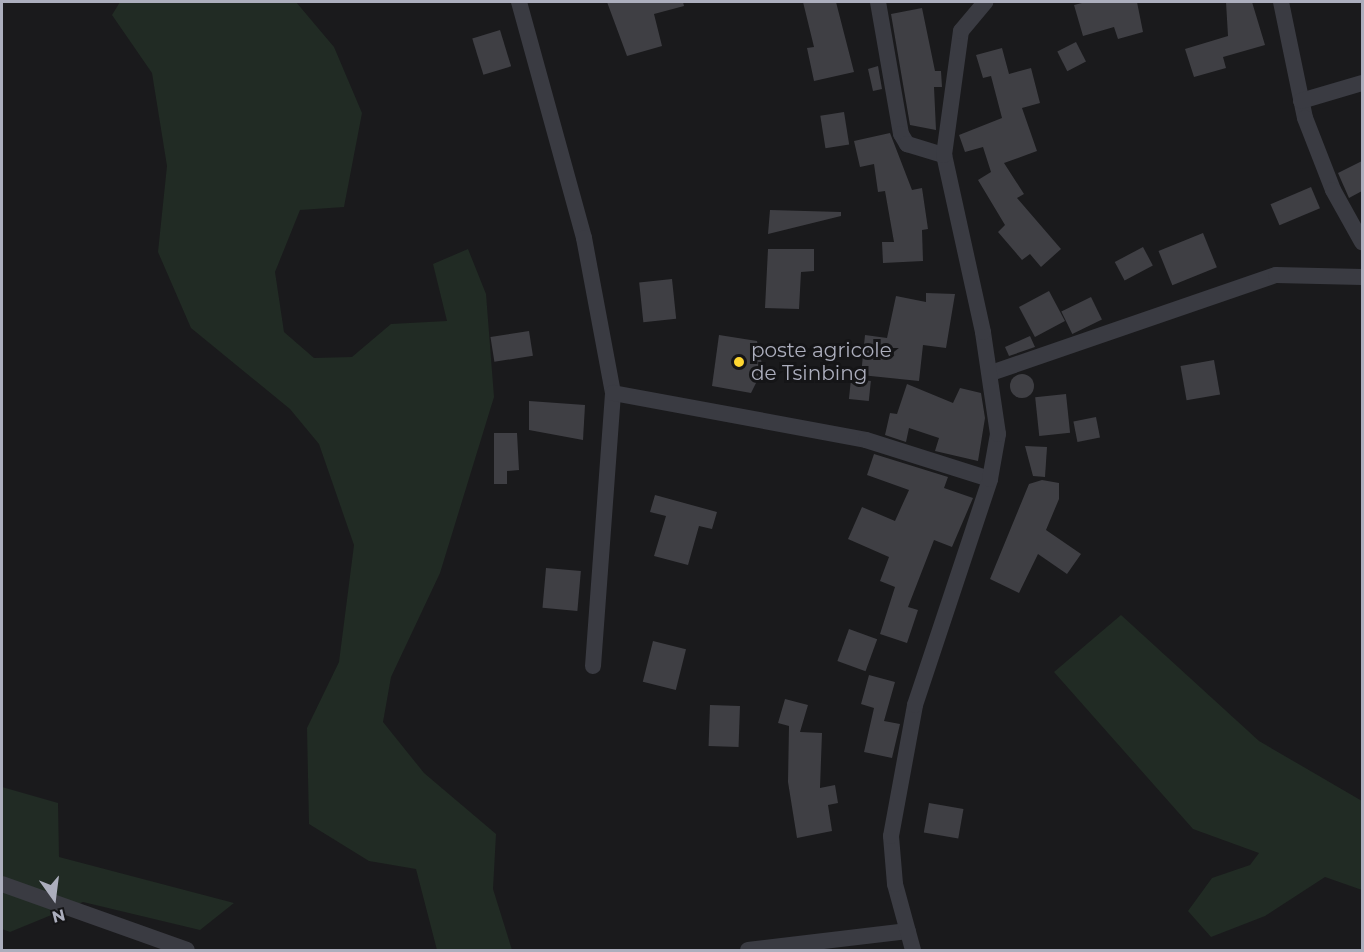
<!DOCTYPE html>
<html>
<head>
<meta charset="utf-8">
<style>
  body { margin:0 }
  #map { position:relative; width:1364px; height:952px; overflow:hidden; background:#1a1a1c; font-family:Montserrat,sans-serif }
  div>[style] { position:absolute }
  .green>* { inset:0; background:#212b24 }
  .building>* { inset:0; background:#3f3f44; transform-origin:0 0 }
  .round { border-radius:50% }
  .street>* { height:16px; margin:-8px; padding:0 8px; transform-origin:8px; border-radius:8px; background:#3a3b42 }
  .dots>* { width:16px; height:16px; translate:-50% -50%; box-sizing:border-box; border:3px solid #151517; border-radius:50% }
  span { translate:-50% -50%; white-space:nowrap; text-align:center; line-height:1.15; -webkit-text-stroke:6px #151517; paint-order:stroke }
  .poi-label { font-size:20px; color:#acaebd }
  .left { translate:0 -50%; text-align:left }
  .frame { position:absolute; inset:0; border:3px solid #acaebd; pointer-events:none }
  .north { position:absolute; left:24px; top:868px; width:60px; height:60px; -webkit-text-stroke:4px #151517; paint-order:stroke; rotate:166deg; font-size:16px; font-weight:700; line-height:24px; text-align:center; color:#acaebd }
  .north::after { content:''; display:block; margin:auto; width:21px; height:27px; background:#acaebd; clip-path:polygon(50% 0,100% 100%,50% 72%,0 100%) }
</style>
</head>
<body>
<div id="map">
  <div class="green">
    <i style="clip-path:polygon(120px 2px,296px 2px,334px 47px,362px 113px,344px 207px,300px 210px,275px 272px,284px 332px,314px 358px,352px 357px,391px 324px,447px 321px,433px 264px,468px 249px,486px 294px,494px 397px,440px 573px,391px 677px,383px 722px,424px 773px,496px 834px,493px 889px,512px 950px,437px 950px,416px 869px,369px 861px,309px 824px,307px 728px,339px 662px,354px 545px,319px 444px,290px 409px,191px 328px,158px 252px,167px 166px,152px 73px,112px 15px)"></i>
    <i style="clip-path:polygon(1121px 615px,1259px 741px,1362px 801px,1362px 890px,1325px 877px,1265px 916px,1211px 937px,1188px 911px,1212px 878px,1250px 865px,1259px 853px,1193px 829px,1054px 672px)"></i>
    <i style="clip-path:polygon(2px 787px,58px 803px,59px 857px,234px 903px,200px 930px,83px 902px,10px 932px,2px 929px)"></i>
  </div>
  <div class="building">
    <i style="clip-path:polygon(607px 2px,683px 2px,684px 6px,654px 14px,662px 46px,627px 56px)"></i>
    <i style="clip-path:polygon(803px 2px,836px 2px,854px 72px,814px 81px,807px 48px,814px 47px)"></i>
    <i style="clip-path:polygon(1086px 2px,1137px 2px,1143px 32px,1118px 39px,1114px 27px,1083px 36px,1074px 5px)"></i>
    <i style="clip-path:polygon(1226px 2px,1252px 2px,1265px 45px,1223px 57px,1226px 68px,1194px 77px,1185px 49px,1228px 36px)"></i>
    <i style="clip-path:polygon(922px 8px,935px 71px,941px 71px,942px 87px,934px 87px,936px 130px,910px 125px,891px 14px)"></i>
    <i style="left:500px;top:30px;width:38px;height:29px;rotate:73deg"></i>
    <i style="left:1076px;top:42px;width:22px;height:21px;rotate:63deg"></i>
    <i style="clip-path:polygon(1002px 48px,1009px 74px,1031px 68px,1040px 103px,1022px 108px,1037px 151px,1004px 163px,1024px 194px,1017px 198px,1061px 249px,1041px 267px,1030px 254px,1022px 260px,998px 232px,1005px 225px,978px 180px,991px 172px,983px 147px,965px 152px,959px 135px,1002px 118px,991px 76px,983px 78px,976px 55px)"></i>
    <i style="clip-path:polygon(878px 66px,882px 89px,873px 91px,868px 69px)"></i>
    <i style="left:844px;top:112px;width:33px;height:24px;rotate:81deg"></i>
    <i style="clip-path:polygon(890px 133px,912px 190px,922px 188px,928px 229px,922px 230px,923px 261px,883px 263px,882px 242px,894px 242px,885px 191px,878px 192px,874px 164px,860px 167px,854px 141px)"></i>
    <i style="clip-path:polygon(1362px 161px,1362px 191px,1349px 198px,1338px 173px)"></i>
    <i style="left:1311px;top:187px;width:23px;height:44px;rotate:67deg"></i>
    <i style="clip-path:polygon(770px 210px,841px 212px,841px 216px,768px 234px)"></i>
    <i style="left:1203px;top:233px;width:37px;height:48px;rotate:68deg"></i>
    <i style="left:1143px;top:247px;width:21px;height:32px;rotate:62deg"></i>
    <i style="clip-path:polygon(768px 249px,814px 249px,814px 271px,801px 272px,799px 309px,765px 308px)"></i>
    <i style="left:672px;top:279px;width:40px;height:33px;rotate:84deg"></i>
    <i style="left:1049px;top:291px;width:34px;height:34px;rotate:62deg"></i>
    <i style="clip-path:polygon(926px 293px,955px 294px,946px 348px,923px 345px,919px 381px,861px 375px,865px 335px,887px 338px,896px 296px,926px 302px)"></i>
    <i style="left:1091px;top:297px;width:25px;height:33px;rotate:64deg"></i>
    <i style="left:529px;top:331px;width:25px;height:39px;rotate:81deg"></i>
    <i style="clip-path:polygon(719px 335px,757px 341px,763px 369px,751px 393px,712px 386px)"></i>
    <i style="clip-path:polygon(1030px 336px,1035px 347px,1009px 356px,1005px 347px)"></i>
    <i style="left:1214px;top:360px;width:35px;height:34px;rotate:80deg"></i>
    <i class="round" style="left:1010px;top:374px;width:24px;height:24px"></i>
    <i style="left:851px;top:379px;width:20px;height:20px;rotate:6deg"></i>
    <i style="clip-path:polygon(907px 384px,953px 403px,960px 388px,981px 393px,985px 418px,978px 461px,935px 451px,939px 438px,909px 428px,906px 442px,885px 435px,890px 413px,897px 414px)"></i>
    <i style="left:1066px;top:394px;width:39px;height:31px;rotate:84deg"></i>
    <i style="clip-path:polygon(529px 401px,585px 405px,583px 440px,529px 430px)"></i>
    <i style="left:1096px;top:417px;width:21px;height:23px;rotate:79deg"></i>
    <i style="clip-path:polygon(494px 433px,517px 433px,519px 470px,507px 471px,507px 484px,494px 484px)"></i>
    <i style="clip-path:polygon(1025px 446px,1047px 447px,1045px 477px,1033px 476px)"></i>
    <i style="clip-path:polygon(874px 454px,948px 477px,944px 488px,973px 498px,952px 547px,934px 540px,908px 607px,918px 610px,907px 643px,880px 634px,895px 587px,880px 581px,889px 557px,848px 539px,862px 507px,895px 521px,909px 490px,867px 475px)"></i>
    <i style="clip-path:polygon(1042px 480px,1059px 483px,1059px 499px,1046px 530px,1081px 554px,1067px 574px,1038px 554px,1019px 593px,990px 579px,1029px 484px)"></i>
    <i style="clip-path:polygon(655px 495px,717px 512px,712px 529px,699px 526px,688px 565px,654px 556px,666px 516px,650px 512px)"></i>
    <i style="left:546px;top:568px;width:35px;height:40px;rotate:5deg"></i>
    <i style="left:849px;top:629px;width:30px;height:34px;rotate:20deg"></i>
    <i style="left:653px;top:641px;width:34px;height:42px;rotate:14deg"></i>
    <i style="clip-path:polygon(869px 675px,895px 682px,884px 721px,900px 724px,892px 758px,864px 752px,874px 708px,861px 704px)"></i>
    <i style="clip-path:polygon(785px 699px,808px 705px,800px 732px,822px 733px,820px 788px,835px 785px,838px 803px,828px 805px,832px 831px,797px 838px,788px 782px,789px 726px,778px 723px)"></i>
    <i style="left:710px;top:705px;width:30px;height:41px;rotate:2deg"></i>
    <i style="left:929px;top:803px;width:35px;height:30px;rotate:10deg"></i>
  </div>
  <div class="street">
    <i style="left:519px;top:2px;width:245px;rotate:74.6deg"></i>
    <i style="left:584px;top:238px;width:158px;rotate:79.4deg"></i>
    <i style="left:878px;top:2px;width:134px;rotate:80.1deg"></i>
    <i style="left:901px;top:134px;width:12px;rotate:59deg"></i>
    <i style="left:907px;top:144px;width:39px;rotate:17deg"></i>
    <i style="left:1281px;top:2px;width:118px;rotate:78.3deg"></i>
    <i style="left:1305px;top:118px;width:77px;rotate:68.7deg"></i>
    <i style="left:1333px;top:190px;width:60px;rotate:60.9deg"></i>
    <i style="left:1301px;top:101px;width:64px;rotate:-16.4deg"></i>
    <i style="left:991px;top:373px;width:301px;rotate:-19deg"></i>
    <i style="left:1276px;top:275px;width:86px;rotate:1.3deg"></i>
    <i style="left:593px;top:666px;width:274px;rotate:-85.8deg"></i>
    <i style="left:613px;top:393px;width:257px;rotate:10.5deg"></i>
    <i style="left:866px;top:440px;width:130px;rotate:17.5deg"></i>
    <i style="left:2px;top:884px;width:196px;rotate:19.6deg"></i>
    <i style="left:748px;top:950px;width:161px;rotate:-6.8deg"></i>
    <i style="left:913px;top:950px;width:68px;rotate:-105.3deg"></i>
    <i style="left:895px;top:884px;width:48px;rotate:-94.8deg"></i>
    <i style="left:891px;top:836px;width:133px;rotate:-79.6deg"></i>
    <i style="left:915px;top:705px;width:238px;rotate:-71.6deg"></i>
    <i style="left:990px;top:479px;width:46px;rotate:-79.9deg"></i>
    <i style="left:998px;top:434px;width:103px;rotate:-98.4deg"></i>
    <i style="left:983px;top:332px;width:181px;rotate:-102.4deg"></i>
    <i style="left:944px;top:155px;width:125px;rotate:-82.2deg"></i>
    <i style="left:961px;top:31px;width:38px;rotate:-50deg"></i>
  </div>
  <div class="dots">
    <i style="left:739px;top:362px;background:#fed631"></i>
  </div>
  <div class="poi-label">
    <span class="left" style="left:751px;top:362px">poste agricole<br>de Tsinbing</span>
  </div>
  <div class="frame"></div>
  <div class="north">N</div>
</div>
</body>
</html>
